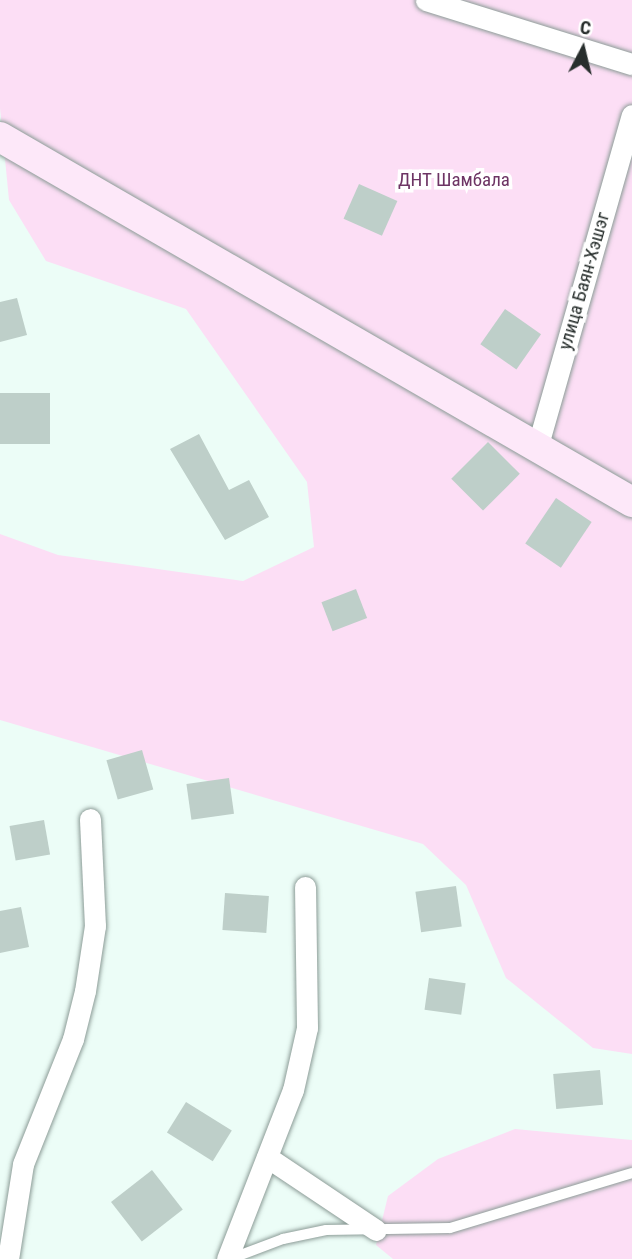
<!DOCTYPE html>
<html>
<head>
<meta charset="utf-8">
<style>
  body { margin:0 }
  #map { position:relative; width:632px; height:1259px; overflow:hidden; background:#ecfdf7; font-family:"Roboto Condensed",sans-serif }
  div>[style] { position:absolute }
  .green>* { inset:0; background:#fcdef5 }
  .building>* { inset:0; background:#becfc9; transform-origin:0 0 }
  .roads { filter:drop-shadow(0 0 2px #8c9c97) drop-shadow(0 0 2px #8c9c97) }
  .lane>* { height:10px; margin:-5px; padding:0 5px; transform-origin:5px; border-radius:5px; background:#fff }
  .street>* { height:21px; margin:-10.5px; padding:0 10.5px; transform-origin:10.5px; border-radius:10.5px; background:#fff }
  .secondary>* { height:30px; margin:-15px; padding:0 15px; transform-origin:15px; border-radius:15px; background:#fde8f9 }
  span { translate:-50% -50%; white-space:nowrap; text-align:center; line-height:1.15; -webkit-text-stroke:7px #fff; paint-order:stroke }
  .park-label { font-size:19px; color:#6d3464 }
  .street-label { font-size:19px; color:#272e2c }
  .north { position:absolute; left:548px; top:14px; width:70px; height:70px; -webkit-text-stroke:5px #fff; paint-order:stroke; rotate:7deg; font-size:19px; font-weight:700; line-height:28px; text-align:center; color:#272e2c }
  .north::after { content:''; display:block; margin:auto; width:24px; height:32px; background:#272e2c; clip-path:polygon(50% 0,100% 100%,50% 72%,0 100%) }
</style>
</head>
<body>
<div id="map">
  <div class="green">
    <i style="clip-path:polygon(0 0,632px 0,632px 1054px,593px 1048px,506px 978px,466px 885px,423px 844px,0 720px,0 534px,58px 555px,243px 581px,314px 547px,307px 482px,186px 309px,46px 261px,9px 200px,0 108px)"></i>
    <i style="clip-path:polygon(515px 1129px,632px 1140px,632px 1259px,393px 1259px,376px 1245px,388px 1196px,438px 1159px)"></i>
  </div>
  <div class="building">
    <i style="left:359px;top:184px;width:42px;height:38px;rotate:24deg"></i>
    <i style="clip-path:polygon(17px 298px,27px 335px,0 342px,0 302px)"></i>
    <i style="left:505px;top:309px;width:44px;height:43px;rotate:35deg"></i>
    <i style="left:0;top:393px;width:50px;height:51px"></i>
    <i style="clip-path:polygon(199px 434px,229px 490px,249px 480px,269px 517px,225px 540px,170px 449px)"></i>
    <i style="left:488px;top:442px;width:45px;height:52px;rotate:45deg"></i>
    <i style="left:556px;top:498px;width:43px;height:55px;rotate:34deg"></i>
    <i style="left:356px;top:589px;width:31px;height:37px;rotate:69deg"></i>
    <i style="left:142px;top:750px;width:41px;height:37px;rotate:74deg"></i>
    <i style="left:229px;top:778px;width:36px;height:43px;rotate:82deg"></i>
    <i style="left:44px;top:820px;width:35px;height:35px;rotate:80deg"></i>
    <i style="left:456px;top:886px;width:41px;height:41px;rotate:82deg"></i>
    <i style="left:225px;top:893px;width:44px;height:37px;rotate:4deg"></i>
    <i style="clip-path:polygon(21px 907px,29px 947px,0 953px,0 911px)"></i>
    <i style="left:429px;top:978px;width:37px;height:32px;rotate:8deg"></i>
    <i style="left:600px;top:1070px;width:35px;height:47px;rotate:85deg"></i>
    <i style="left:186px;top:1102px;width:54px;height:36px;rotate:32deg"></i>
    <i style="left:152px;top:1170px;width:50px;height:52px;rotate:52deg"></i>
  </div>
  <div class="roads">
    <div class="lane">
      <i style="left:230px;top:1259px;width:57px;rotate:-20.7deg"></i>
      <i style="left:283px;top:1239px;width:44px;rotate:-11.8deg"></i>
      <i style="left:326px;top:1230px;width:124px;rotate:-0.9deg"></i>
      <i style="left:450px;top:1228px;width:190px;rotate:-16.8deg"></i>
    </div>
    <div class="street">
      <i style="left:426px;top:0;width:216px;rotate:17.3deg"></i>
      <i style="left:537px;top:448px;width:346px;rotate:-74.1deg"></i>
      <i style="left:267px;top:1157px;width:131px;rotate:33.8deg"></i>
      <i style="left:8px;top:1259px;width:96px;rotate:-81deg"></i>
      <i style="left:23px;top:1164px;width:135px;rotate:-68.2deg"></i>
      <i style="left:73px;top:1039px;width:49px;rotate:-76deg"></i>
      <i style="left:85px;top:991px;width:66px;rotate:-81.3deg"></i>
      <i style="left:95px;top:926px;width:107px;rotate:-92.7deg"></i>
      <i style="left:227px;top:1259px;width:181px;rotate:-68.7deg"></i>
      <i style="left:293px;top:1090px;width:64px;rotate:-77.3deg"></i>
      <i style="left:307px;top:1028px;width:141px;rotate:-90.8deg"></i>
    </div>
    <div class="secondary">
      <i style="left:0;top:137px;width:730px;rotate:30.01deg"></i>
    </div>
  </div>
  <div class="park-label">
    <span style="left:454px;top:180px">ДНТ Шамбала</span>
  </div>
  <div class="street-label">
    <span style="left:584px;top:281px;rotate:-74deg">улица Баян-Хэшэг</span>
  </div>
  <div class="north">С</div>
</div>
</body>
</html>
